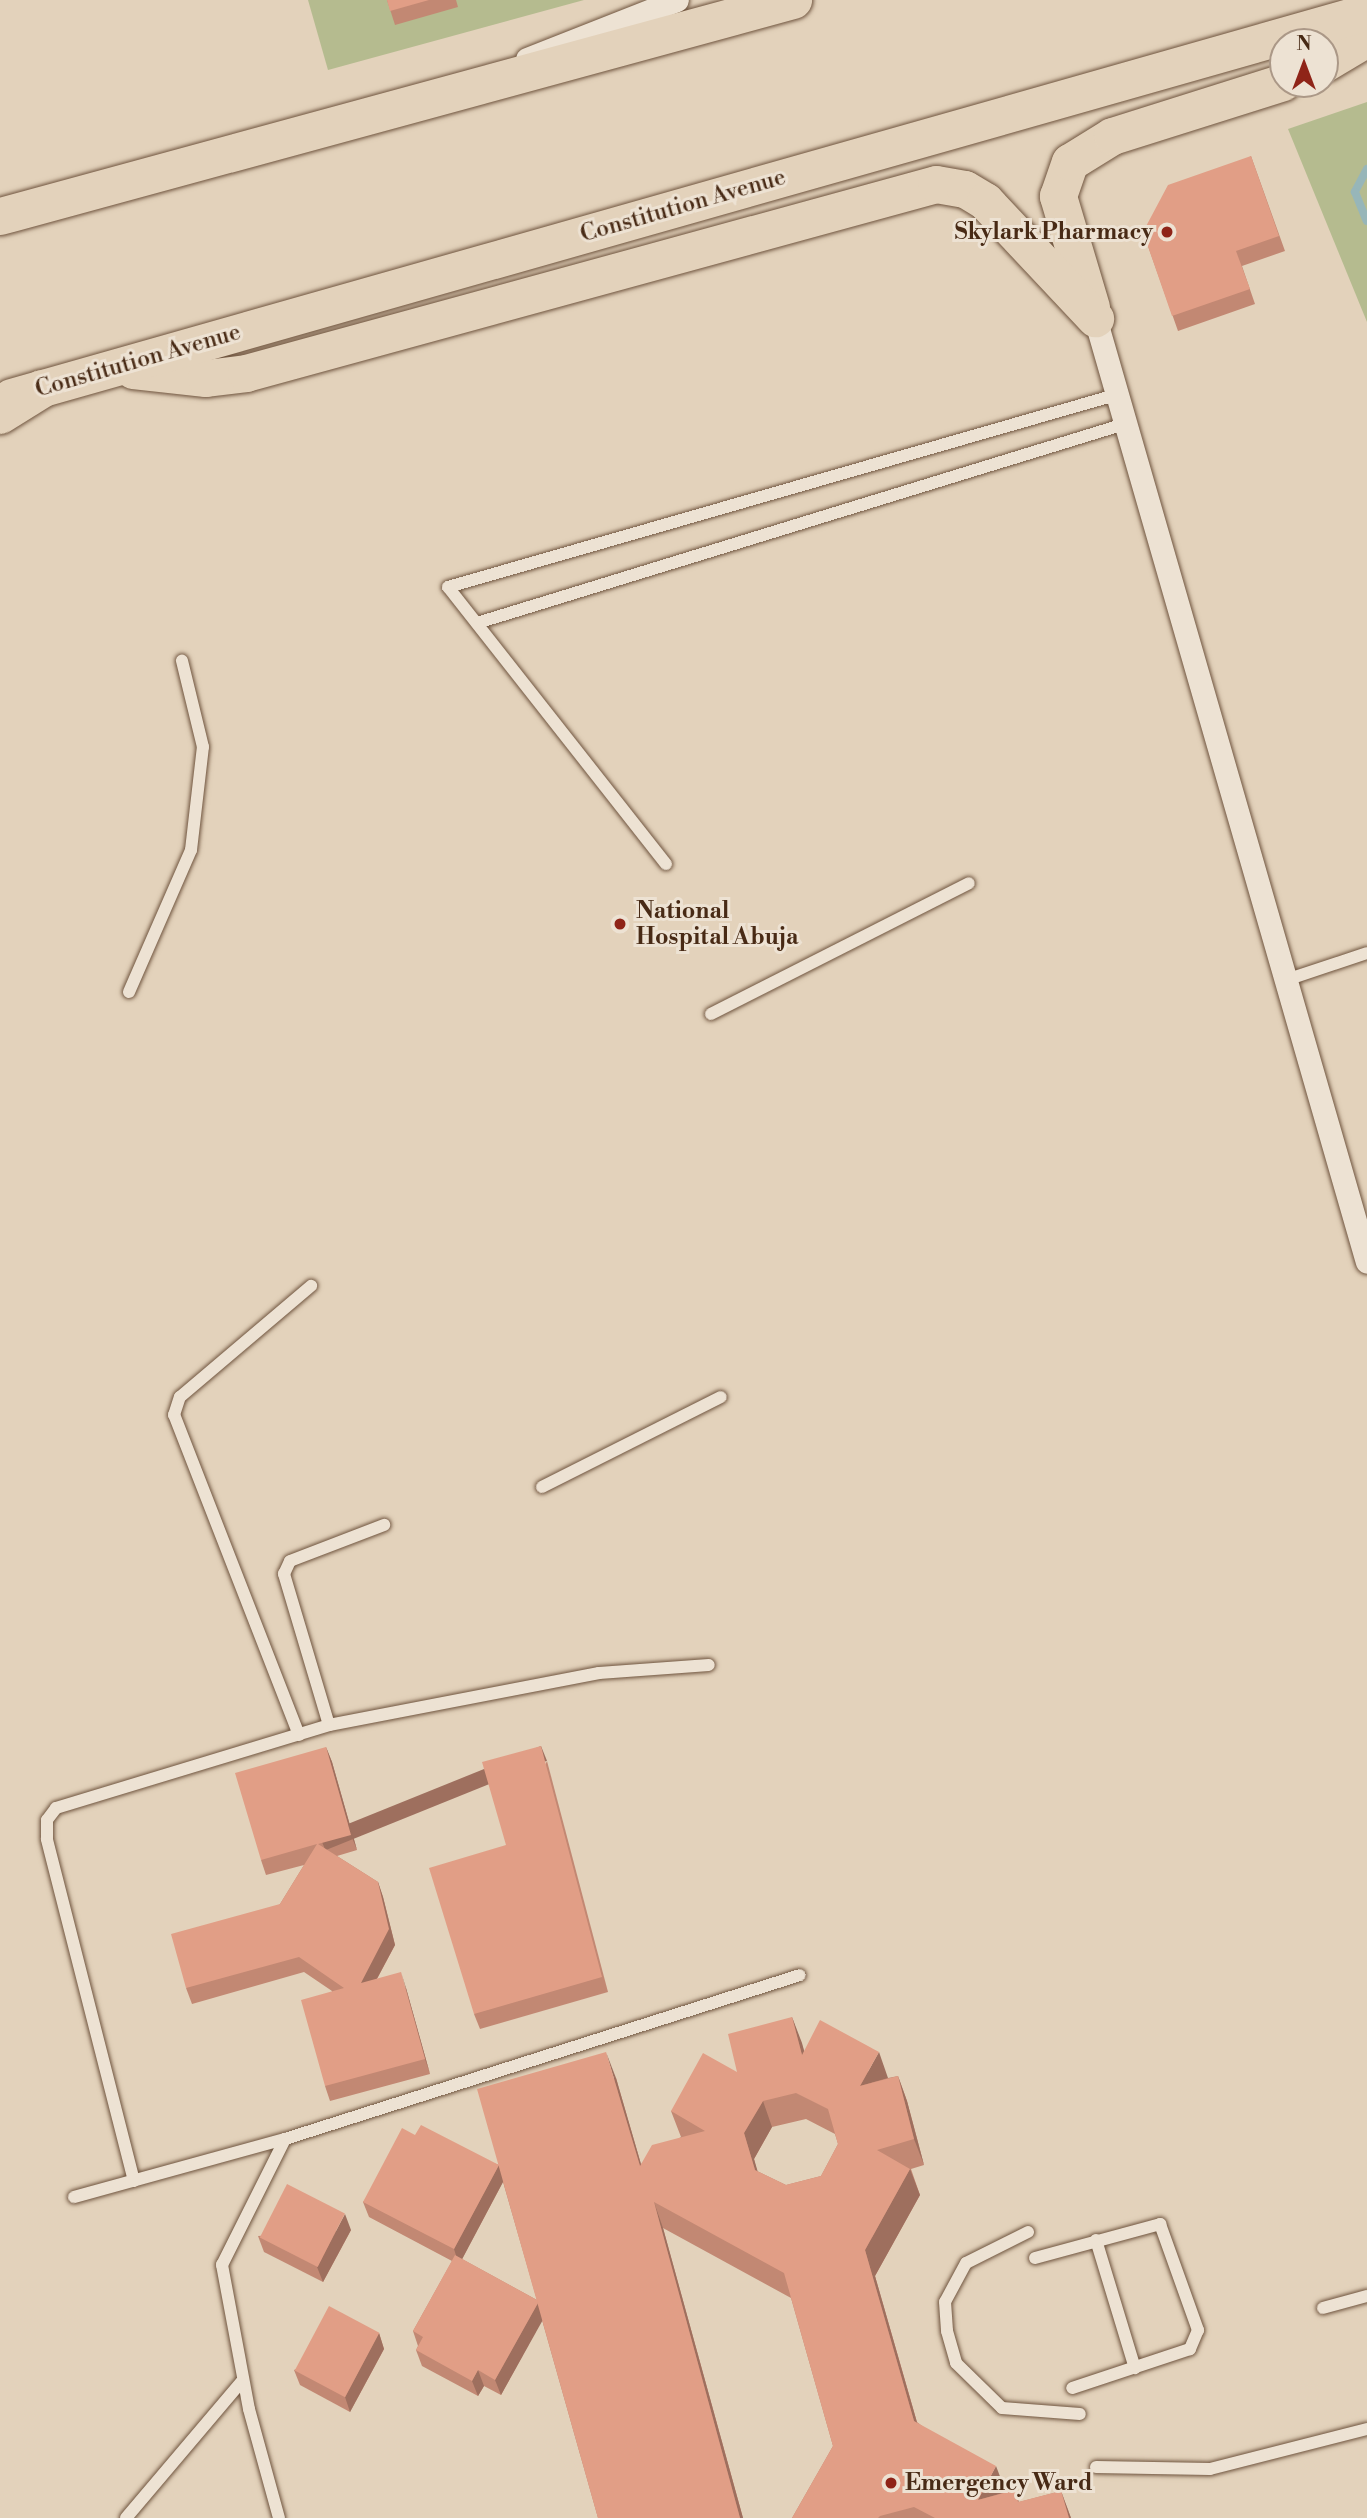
<!DOCTYPE html>
<html>
<head>
<meta charset="utf-8">
<style>
  body { margin:0 }
  #map { position:relative; width:1367px; height:2518px; overflow:hidden; background:#e3d2bb; font-family:"Libre Bodoni",serif }
  div>[style] { position:absolute }
  .green>* { inset:0; background:#b5bb8f }
  .stream>* { height:8px; margin:-4px; padding:0 4px; transform-origin:4px; border-radius:4px; background:#97b6b9 }
  .roads { filter:drop-shadow(0 0 2px #6f543e) drop-shadow(0 0 2px #6f543e) }
  .service>* { height:12px; margin:-6px; padding:0 6px; transform-origin:6px; border-radius:6px; background:#ede2d3 }
  .minor>* { height:23px; margin:-11.5px; padding:0 11.5px; transform-origin:11.5px; border-radius:11.5px; background:#ede2d3 }
  .primary>* { height:37px; margin:-18.5px; padding:0 18.5px; transform-origin:18.5px; border-radius:18.5px; background:#e3d2bb }
  .trunk>* { height:38px; margin:-19px; padding:0 19px; transform-origin:19px; border-radius:19px; background:#e3d2bb }
  .wall>* { inset:0; background:#c28873 }
  .shaded-wall>* { inset:0; background:#9e6f5e; transform-origin:0 0 }
  .building>* { inset:0; background:#e19e86; transform-origin:0 0 }
  .dots>* { width:19px; height:19px; translate:-50% -50%; box-sizing:border-box; border:4px solid #ede2d3; border-radius:50% }
  span { translate:-50% -50%; white-space:nowrap; text-align:center; line-height:1.15; -webkit-text-stroke:6px #ede2d3; paint-order:stroke }
  .street-label { font-size:23px; color:#482a15 }
  .poi-label { font-size:23px; color:#482a15; font-weight:700 }
  .right { translate:-100% -50%; text-align:right }
  .left { translate:0 -50%; text-align:left }
  .north { position:absolute; left:1269px; top:28px; width:70px; height:70px; box-sizing:border-box; background:#ede2d3; border:2px solid #ab9887; border-radius:50%; rotate:0deg; font-size:19px; font-weight:700; line-height:28px; text-align:center; color:#482a15 }
  .north::after { content:''; display:block; margin:auto; width:24px; height:32px; background:#8f2418; clip-path:polygon(50% 0,100% 100%,50% 72%,0 100%) }
</style>
</head>
<body>
<div id="map">
  <div class="green">
    <i style="clip-path:polygon(308px 0,584px 0,328px 70px)"></i>
    <i style="clip-path:polygon(1367px 102px,1367px 322px,1288px 129px)"></i>
  </div>
  <div class="stream">
    <i style="left:1367px;top:169px;width:26px;rotate:118deg"></i>
    <i style="left:1355px;top:192px;width:31px;rotate:68deg"></i>
  </div>
  <div class="roads">
    <div class="service">
      <i style="left:477px;top:623px;width:681px;rotate:-17.08deg"></i>
      <i style="left:666px;top:864px;width:352px;rotate:-128.2deg"></i>
      <i style="left:448px;top:587px;width:698px;rotate:-16.05deg"></i>
      <i style="left:1286px;top:980px;width:85px;rotate:-18.4deg"></i>
      <i style="left:129px;top:992px;width:155px;rotate:-66.4deg"></i>
      <i style="left:191px;top:850px;width:104px;rotate:-83.4deg"></i>
      <i style="left:203px;top:747px;width:89px;rotate:-103.7deg"></i>
      <i style="left:711px;top:1014px;width:289px;rotate:-26.9deg"></i>
      <i style="left:542px;top:1487px;width:200px;rotate:-26.7deg"></i>
      <i style="left:329px;top:1725px;width:158px;rotate:-106.6deg"></i>
      <i style="left:284px;top:1574px;width:14px;rotate:-65deg"></i>
      <i style="left:290px;top:1561px;width:101px;rotate:-21deg"></i>
      <i style="left:299px;top:1735px;width:344px;rotate:-111.3deg"></i>
      <i style="left:174px;top:1415px;width:19px;rotate:-72deg"></i>
      <i style="left:180px;top:1397px;width:172px;rotate:-40.3deg"></i>
      <i style="left:134px;top:2181px;width:353px;rotate:-104.3deg"></i>
      <i style="left:47px;top:1839px;width:19px;rotate:-90deg"></i>
      <i style="left:47px;top:1820px;width:15px;rotate:-53deg"></i>
      <i style="left:56px;top:1808px;width:285px;rotate:-16.9deg"></i>
      <i style="left:329px;top:1725px;width:275px;rotate:-10.9deg"></i>
      <i style="left:599px;top:1673px;width:110px;rotate:-4.2deg"></i>
      <i style="left:74px;top:2197px;width:219px;rotate:-15.4deg"></i>
      <i style="left:285px;top:2139px;width:540px;rotate:-17.66deg"></i>
      <i style="left:1028px;top:2232px;width:69px;rotate:153.4deg"></i>
      <i style="left:966px;top:2263px;width:44px;rotate:118.3deg"></i>
      <i style="left:945px;top:2302px;width:29px;rotate:86deg"></i>
      <i style="left:947px;top:2331px;width:33px;rotate:74deg"></i>
      <i style="left:956px;top:2363px;width:64px;rotate:44.4deg"></i>
      <i style="left:1002px;top:2408px;width:78px;rotate:4.4deg"></i>
      <i style="left:1096px;top:2240px;width:134px;rotate:73.1deg"></i>
      <i style="left:1035px;top:2258px;width:130px;rotate:-15.2deg"></i>
      <i style="left:1160px;top:2224px;width:113px;rotate:70.3deg"></i>
      <i style="left:1198px;top:2330px;width:21px;rotate:113deg"></i>
      <i style="left:1190px;top:2349px;width:124px;rotate:161.7deg"></i>
      <i style="left:1323px;top:2308px;width:46px;rotate:-15.3deg"></i>
      <i style="left:1096px;top:2467px;width:114px;rotate:1deg"></i>
      <i style="left:1210px;top:2469px;width:162px;rotate:-14.3deg"></i>
      <i style="left:126px;top:2518px;width:181px;rotate:-49.7deg"></i>
      <i style="left:279px;top:2518px;width:113px;rotate:-105.4deg"></i>
      <i style="left:249px;top:2409px;width:147px;rotate:-100.6deg"></i>
      <i style="left:222px;top:2265px;width:141px;rotate:-63.4deg"></i>
    </div>
    <div class="minor">
      <i style="left:527px;top:59px;width:161px;rotate:-21.5deg"></i>
      <i style="left:1095px;top:318px;width:982px;rotate:73.93deg"></i>
    </div>
    <div class="primary">
      <i style="left:1325px;top:63px;width:49px;rotate:-30.8deg"></i>
      <i style="left:0;top:216px;width:822px;rotate:-15.24deg"></i>
      <i style="left:1091px;top:307px;width:116px;rotate:-106.6deg"></i>
      <i style="left:1058px;top:196px;width:36px;rotate:-71deg"></i>
      <i style="left:1070px;top:162px;width:49px;rotate:-31.8deg"></i>
      <i style="left:1112px;top:136px;width:179px;rotate:-17.5deg"></i>
      <i style="left:133px;top:370px;width:73px;rotate:6.3deg"></i>
      <i style="left:206px;top:378px;width:40px;rotate:-7.1deg"></i>
      <i style="left:246px;top:373px;width:715px;rotate:-15.32deg"></i>
      <i style="left:936px;top:184px;width:29px;rotate:10deg"></i>
      <i style="left:965px;top:189px;width:23px;rotate:31deg"></i>
      <i style="left:985px;top:201px;width:161px;rotate:46.8deg"></i>
      <i style="left:11px;top:397px;width:1410px;rotate:-15.85deg"></i>
    </div>
    <div class="trunk">
      <i style="left:0;top:415px;width:49px;rotate:-31.8deg"></i>
    </div>
  </div>
  <div class="wall">
    <i style="clip-path:polygon(387px 0,456px 0,458px 7px,395px 25px)"></i>
    <i style="clip-path:polygon(1251px 156px,1285px 251px,1242px 266px,1255px 304px,1178px 331px,1143px 232px)"></i>
    <i style="clip-path:polygon(326px 1747px,332px 1762px,357px 1850px,337px 1856px,378px 1882px,383px 1897px,395px 1945px,377px 1979px,406px 1988px,430px 2074px,330px 2101px,325px 2086px,332px 1991px,304px 1972px,192px 2004px,186px 1988px,280px 1904px,304px 1865px,266px 1875px,261px 1860px)"></i>
    <i style="clip-path:polygon(547px 1761px,608px 1992px,480px 2029px,474px 2014px,506px 1845px)"></i>
    <i style="clip-path:polygon(evenodd,792px 2017px,804px 2051px,888px 2078px,898px 2076px,907px 2101px,924px 2165px,911px 2169px,920px 2195px,875px 2276px,917px 2422px,1005px 2492px,1015px 2490px,1019px 2502px,1061px 2491px,1071px 2518px,792px 2518px,833px 2446px,791px 2298px,663px 2228px,743px 2518px,598px 2518px,542px 2320px,501px 2395px,484px 2386px,478px 2396px,422px 2366px,416px 2350px,418px 2346px,413px 2331px,452px 2261px,369px 2217px,363px 2202px,415px 2135px,499px 2165px,616px 2078px,641px 2164px,681px 2137px,671px 2111px,737px 2072px,792px 2017px,806px 2119px,835px 2134px,838px 2144px,821px 2176px,786px 2185px,757px 2171px,754px 2159px,772px 2127px,806px 2119px,792px 2017px,503px 2182px,537px 2300px,462px 2259px,503px 2182px)"></i>
    <i style="clip-path:polygon(351px 2230px,323px 2282px,264px 2252px,258px 2236px)"></i>
    <i style="clip-path:polygon(379px 2333px,384px 2349px,350px 2412px,300px 2385px,294px 2370px)"></i>
  </div>
  <div class="shaded-wall">
    <i style="left:541px;top:1746px;width:16px;height:239px;rotate:68deg"></i>
    <i style="clip-path:polygon(326px 1747px,332px 1762px,357px 1850px,351px 1835px)"></i>
    <i style="clip-path:polygon(378px 1882px,383px 1897px,395px 1945px,366px 1999px,361px 1983px)"></i>
    <i style="clip-path:polygon(401px 1972px,406px 1988px,430px 2074px,425px 2059px)"></i>
    <i style="clip-path:polygon(792px 2017px,802px 2043px,812px 2080px,802px 2055px)"></i>
    <i style="clip-path:polygon(606px 2052px,616px 2078px,649px 2192px,640px 2166px)"></i>
    <i style="clip-path:polygon(879px 2052px,888px 2078px,860px 2086px)"></i>
    <i style="clip-path:polygon(898px 2076px,907px 2101px,924px 2165px,914px 2139px)"></i>
    <i style="clip-path:polygon(763px 2101px,772px 2127px,754px 2159px,765px 2196px,755px 2170px,744px 2133px)"></i>
    <i style="clip-path:polygon(499px 2165px,504px 2180px,459px 2265px,454px 2249px)"></i>
    <i style="clip-path:polygon(910px 2169px,920px 2195px,875px 2276px,924px 2447px,914px 2421px,865px 2250px)"></i>
    <i style="clip-path:polygon(654px 2202px,663px 2228px,743px 2518px,740px 2518px)"></i>
    <i style="clip-path:polygon(345px 2214px,351px 2230px,323px 2282px,317px 2267px)"></i>
    <i style="clip-path:polygon(539px 2301px,545px 2316px,501px 2395px,495px 2380px)"></i>
    <i style="clip-path:polygon(379px 2333px,384px 2349px,350px 2412px,345px 2397px)"></i>
    <i style="clip-path:polygon(478px 2370px,484px 2386px,478px 2396px,472px 2381px)"></i>
    <i style="clip-path:polygon(996px 2466px,1006px 2492px,978px 2500px)"></i>
    <i style="clip-path:polygon(1061px 2491px,1071px 2518px,1069px 2518px)"></i>
  </div>
  <div class="building">
    <i style="clip-path:polygon(387px 0,429px 0,390px 11px)"></i>
    <i style="clip-path:polygon(1251px 156px,1279px 236px,1236px 251px,1250px 289px,1172px 316px,1143px 232px,1168px 185px)"></i>
    <i style="clip-path:polygon(541px 1746px,602px 1977px,474px 2014px,429px 1868px,506px 1845px,482px 1762px)"></i>
    <i style="clip-path:polygon(326px 1747px,351px 1835px,318px 1844px,378px 1882px,389px 1929px,361px 1983px,401px 1972px,425px 2059px,325px 2086px,301px 2000px,344px 1988px,299px 1957px,186px 1988px,171px 1934px,280px 1904px,317px 1844px,261px 1860px,235px 1773px)"></i>
    <i style="clip-path:polygon(evenodd,792px 2017px,802px 2055px,820px 2020px,879px 2052px,860px 2086px,898px 2076px,914px 2139px,877px 2150px,910px 2169px,865px 2250px,914px 2421px,996px 2466px,978px 2500px,1015px 2490px,1018px 2502px,1061px 2491px,1069px 2518px,935px 2518px,914px 2507px,880px 2516px,878px 2518px,792px 2518px,833px 2446px,784px 2273px,654px 2202px,740px 2518px,598px 2518px,477px 2089px,606px 2052px,640px 2166px,652px 2145px,705px 2131px,671px 2111px,703px 2053px,737px 2072px,728px 2034px,792px 2017px,796px 2093px,828px 2109px,838px 2144px,821px 2176px,786px 2185px,755px 2170px,744px 2133px,763px 2101px,796px 2093px)"></i>
    <i style="clip-path:polygon(421px 2125px,499px 2165px,454px 2249px,363px 2202px,402px 2128px,415px 2135px)"></i>
    <i style="left:287px;top:2184px;width:65px;height:60px;rotate:27deg"></i>
    <i style="clip-path:polygon(455px 2255px,537px 2300px,538px 2303px,495px 2380px,478px 2370px,472px 2381px,416px 2350px,423px 2337px,413px 2331px)"></i>
    <i style="left:329px;top:2306px;width:57px;height:73px;rotate:28deg"></i>
  </div>
  <div class="dots">
    <i style="left:1167px;top:232px;background:#8f2418"></i>
    <i style="left:620px;top:924px;background:#8f2418"></i>
    <i style="left:891px;top:2483px;background:#8f2418"></i>
  </div>
  <div class="street-label">
    <span style="left:683px;top:206px;rotate:-16deg">Constitution Avenue</span>
    <span style="left:138px;top:361px;rotate:-16deg">Constitution Avenue</span>
  </div>
  <div class="poi-label">
    <span class="right" style="left:1153px;top:232px">Skylark Pharmacy</span>
    <span class="left" style="left:636px;top:924px">National<br>Hospital Abuja</span>
    <span class="left" style="left:905px;top:2483px">Emergency Ward</span>
  </div>
  <div class="north">N</div>
</div>
</body>
</html>
